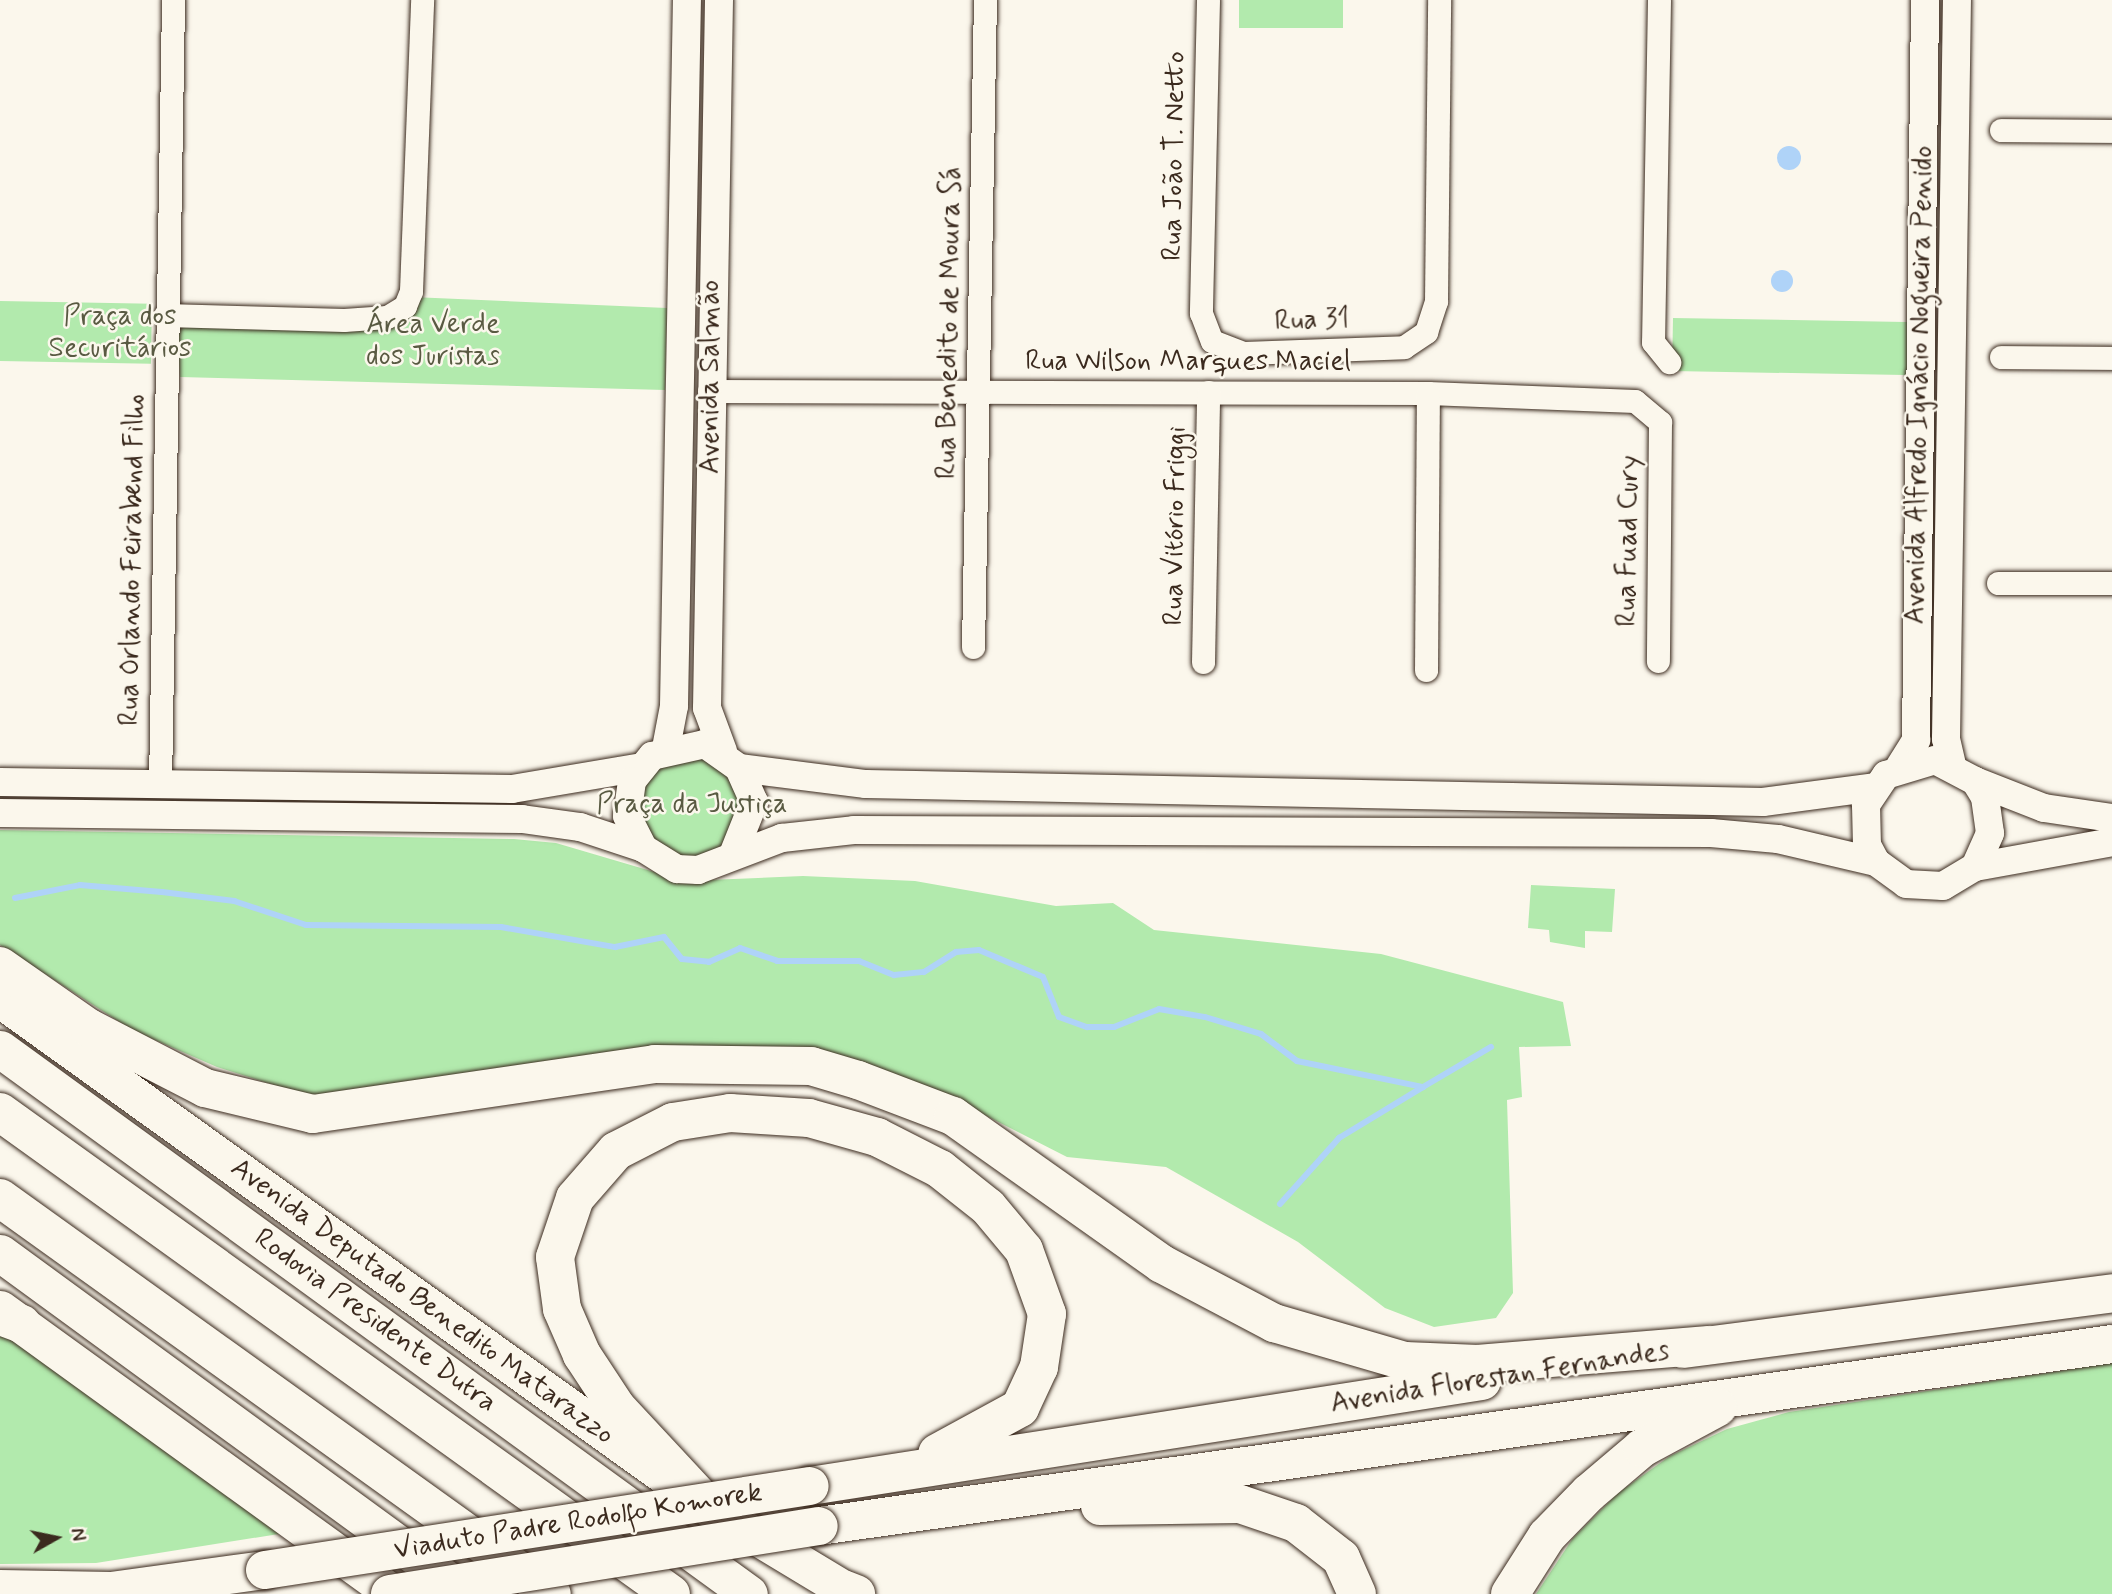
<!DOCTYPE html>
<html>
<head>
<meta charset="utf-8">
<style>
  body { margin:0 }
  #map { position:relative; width:2112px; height:1594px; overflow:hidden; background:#fbf7ec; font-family:Mynerve,sans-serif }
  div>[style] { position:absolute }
  .green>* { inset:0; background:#b2eaad; transform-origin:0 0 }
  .water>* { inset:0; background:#afd3f8 }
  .round { border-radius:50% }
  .stream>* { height:6px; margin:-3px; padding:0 3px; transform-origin:3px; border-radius:3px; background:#afd3f8 }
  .roads { filter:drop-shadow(0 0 2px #3b2a1e) drop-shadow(0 0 2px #3b2a1e) }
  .minor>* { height:23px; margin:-11.5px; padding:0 11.5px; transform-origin:11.5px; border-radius:11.5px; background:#fbf7ec }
  .tertiary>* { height:28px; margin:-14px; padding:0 14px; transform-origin:14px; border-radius:14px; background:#fbf7ec }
  .primary>* { height:37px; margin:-18.5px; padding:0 18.5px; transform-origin:18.5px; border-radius:18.5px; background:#fbf7ec }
  .trunk>* { height:38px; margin:-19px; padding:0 19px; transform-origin:19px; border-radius:19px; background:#fbf7ec }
  .motorway>* { height:38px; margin:-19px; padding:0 19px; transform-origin:19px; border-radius:19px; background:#fbf7ec }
  .bridges { filter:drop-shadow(0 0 2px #3b2a1e) drop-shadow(0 0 2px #3b2a1e) }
  .trunk-bridge>* { height:38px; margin:-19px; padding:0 19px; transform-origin:19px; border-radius:19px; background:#fbf7ec }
  span { translate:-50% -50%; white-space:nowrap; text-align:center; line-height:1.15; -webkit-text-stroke:5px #fbf7ec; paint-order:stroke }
  .street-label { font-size:28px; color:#3b2a1e }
  .park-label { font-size:28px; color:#595a42 }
  .north { position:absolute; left:21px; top:1503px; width:70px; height:70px; -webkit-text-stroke:5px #fbf7ec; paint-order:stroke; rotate:81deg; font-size:19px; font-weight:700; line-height:28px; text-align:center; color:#3b2a1e }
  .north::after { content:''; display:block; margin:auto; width:24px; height:32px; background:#3b2a1e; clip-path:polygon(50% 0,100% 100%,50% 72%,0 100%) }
</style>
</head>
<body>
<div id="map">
  <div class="green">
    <i style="left:1343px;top:0;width:28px;height:104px;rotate:90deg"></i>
    <i style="clip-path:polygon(412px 297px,667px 308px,665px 390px,180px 377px,177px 317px,381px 322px)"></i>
    <i style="left:0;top:301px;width:152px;height:60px;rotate:1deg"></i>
    <i style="left:1673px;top:318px;width:247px;height:53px;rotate:1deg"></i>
    <i style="clip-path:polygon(687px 747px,745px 783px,740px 835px,697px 862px,646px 845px,637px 788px,646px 770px)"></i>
    <i style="clip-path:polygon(0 830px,514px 839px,556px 843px,685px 881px,803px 876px,915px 881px,1056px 906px,1113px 903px,1154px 930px,1381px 954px,1563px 1002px,1571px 1046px,1519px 1047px,1522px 1097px,1507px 1100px,1513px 1293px,1496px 1318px,1434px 1327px,1385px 1308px,1298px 1242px,1166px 1167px,1067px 1157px,955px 1100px,821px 1058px,312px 1097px,217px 1067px,132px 1030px,0 945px)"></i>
    <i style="clip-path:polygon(1531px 885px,1615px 889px,1612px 932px,1585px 931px,1585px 948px,1550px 942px,1549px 930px,1528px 928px)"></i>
    <i style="clip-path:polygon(0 1331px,285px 1533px,96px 1563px,0 1564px)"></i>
    <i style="clip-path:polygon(2112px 1363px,2112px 1594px,1536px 1594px,1573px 1538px,1618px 1493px,1670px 1456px,1727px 1429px,1789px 1412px)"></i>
  </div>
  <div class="water">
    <i class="round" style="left:1777px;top:146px;width:24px;height:24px"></i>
    <i class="round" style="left:1771px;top:270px;width:22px;height:22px"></i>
  </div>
  <div class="stream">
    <i style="left:15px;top:898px;width:66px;rotate:-11.3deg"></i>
    <i style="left:80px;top:885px;width:82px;rotate:4.9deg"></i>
    <i style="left:162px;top:892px;width:73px;rotate:7.1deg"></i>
    <i style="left:234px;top:901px;width:76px;rotate:18.4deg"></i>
    <i style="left:306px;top:925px;width:195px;rotate:0.6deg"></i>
    <i style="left:501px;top:927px;width:116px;rotate:10deg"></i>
    <i style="left:615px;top:947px;width:50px;rotate:-11.5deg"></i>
    <i style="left:664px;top:937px;width:28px;rotate:51deg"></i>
    <i style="left:682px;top:959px;width:27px;rotate:6deg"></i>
    <i style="left:709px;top:962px;width:34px;rotate:-24deg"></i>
    <i style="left:740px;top:948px;width:39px;rotate:19deg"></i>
    <i style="left:777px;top:961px;width:82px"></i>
    <i style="left:859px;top:961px;width:38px;rotate:22deg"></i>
    <i style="left:894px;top:975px;width:30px;rotate:-6deg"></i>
    <i style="left:924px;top:972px;width:38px;rotate:-32deg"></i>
    <i style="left:956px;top:952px;width:23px;rotate:-5deg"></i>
    <i style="left:979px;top:950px;width:69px;rotate:22.9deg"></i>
    <i style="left:1043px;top:977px;width:43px;rotate:68.2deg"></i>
    <i style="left:1059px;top:1017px;width:30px;rotate:20deg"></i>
    <i style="left:1087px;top:1027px;width:27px"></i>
    <i style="left:1114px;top:1027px;width:48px;rotate:-21.8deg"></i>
    <i style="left:1159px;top:1009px;width:47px;rotate:9.9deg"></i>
    <i style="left:1205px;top:1017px;width:59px;rotate:16.9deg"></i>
    <i style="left:1261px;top:1034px;width:45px;rotate:36.9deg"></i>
    <i style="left:1297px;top:1061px;width:129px;rotate:11.7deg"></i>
    <i style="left:1423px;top:1087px;width:79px;rotate:-30.5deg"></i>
    <i style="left:1280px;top:1204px;width:89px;rotate:-48.2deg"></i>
    <i style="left:1339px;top:1138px;width:98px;rotate:-31.3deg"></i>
  </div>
  <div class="roads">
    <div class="minor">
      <i style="left:1208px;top:0;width:313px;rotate:91.3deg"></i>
      <i style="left:1201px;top:313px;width:30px;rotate:69deg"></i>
      <i style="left:1212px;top:341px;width:34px;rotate:21deg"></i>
      <i style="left:1244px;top:353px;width:160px;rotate:-2.1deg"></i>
      <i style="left:1404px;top:347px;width:27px;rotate:-34deg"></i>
      <i style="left:1426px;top:332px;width:33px;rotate:-72deg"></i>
      <i style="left:1436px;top:301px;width:301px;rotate:-89.4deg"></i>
      <i style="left:1659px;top:0;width:342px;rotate:91deg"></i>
      <i style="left:1653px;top:342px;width:26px;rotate:51deg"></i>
      <i style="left:2001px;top:130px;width:111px;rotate:0.5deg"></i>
      <i style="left:165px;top:315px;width:179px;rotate:1.6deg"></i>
      <i style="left:344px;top:320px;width:43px;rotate:-4deg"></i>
      <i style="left:387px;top:317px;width:21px;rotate:-31deg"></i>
      <i style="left:405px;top:306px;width:16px;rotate:-68deg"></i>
      <i style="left:411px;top:291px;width:291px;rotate:-87.8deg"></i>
      <i style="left:2001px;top:357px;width:111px;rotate:0.5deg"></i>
      <i style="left:709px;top:391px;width:719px;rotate:0.16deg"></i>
      <i style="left:1428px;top:393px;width:207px;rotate:2.2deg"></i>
      <i style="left:1635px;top:401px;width:33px;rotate:40deg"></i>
      <i style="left:1660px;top:422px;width:239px;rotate:90.5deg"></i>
      <i style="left:1998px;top:583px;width:114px"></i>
      <i style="left:973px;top:647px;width:647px;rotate:-88.94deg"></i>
      <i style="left:1203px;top:662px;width:270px;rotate:-88.9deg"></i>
      <i style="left:1426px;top:670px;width:277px;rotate:-89.6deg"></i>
      <i style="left:160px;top:786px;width:786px;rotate:-89.05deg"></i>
    </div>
    <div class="tertiary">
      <i style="left:719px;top:0;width:708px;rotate:90.97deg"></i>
      <i style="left:707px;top:708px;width:46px;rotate:69.6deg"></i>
      <i style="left:666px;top:748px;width:43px;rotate:-79.2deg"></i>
      <i style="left:674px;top:706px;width:706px;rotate:-88.95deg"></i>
      <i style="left:1952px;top:765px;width:27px;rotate:-103deg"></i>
      <i style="left:1946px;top:739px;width:739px;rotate:-89.15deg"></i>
      <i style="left:1900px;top:766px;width:31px;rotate:-58deg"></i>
      <i style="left:1916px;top:740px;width:740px;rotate:-89.3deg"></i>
      <i style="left:739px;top:768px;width:128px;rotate:7.2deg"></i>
      <i style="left:866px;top:784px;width:897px;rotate:1.15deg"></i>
      <i style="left:1763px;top:802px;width:113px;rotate:-7.6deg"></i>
      <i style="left:1975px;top:781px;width:74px;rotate:21.4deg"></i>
      <i style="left:2044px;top:808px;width:69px;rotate:8.4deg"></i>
      <i style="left:0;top:782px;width:512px;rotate:0.78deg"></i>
      <i style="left:512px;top:789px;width:132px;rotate:-9.6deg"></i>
      <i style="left:0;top:813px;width:522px;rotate:0.66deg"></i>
      <i style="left:522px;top:819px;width:59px;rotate:7.9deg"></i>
      <i style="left:580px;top:827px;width:66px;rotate:18.4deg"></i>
      <i style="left:734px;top:852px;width:54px;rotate:-68.2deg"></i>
      <i style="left:754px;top:802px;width:37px;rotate:-114deg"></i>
      <i style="left:739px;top:768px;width:42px;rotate:-144.8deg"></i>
      <i style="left:705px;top:744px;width:54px;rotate:167.2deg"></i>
      <i style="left:652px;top:756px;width:32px;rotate:129deg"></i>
      <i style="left:632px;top:781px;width:35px;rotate:98deg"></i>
      <i style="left:627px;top:816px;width:36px;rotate:63deg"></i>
      <i style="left:643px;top:848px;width:40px;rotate:32deg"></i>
      <i style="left:677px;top:869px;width:21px;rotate:3deg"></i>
      <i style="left:698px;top:870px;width:90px;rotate:-20.9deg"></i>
      <i style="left:782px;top:838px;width:72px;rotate:-6.3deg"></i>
      <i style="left:854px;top:830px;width:857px;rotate:0.2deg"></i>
      <i style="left:1711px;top:833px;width:67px;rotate:5.1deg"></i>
      <i style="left:1778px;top:839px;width:101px;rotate:13.2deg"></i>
      <i style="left:1975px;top:867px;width:37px;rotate:-66deg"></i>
      <i style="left:1990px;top:833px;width:36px;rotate:-98deg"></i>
      <i style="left:1985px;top:797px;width:19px;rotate:-122deg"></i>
      <i style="left:1975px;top:781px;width:45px;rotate:-152.3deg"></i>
      <i style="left:1935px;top:760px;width:51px;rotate:163deg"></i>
      <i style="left:1886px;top:775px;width:36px;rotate:124deg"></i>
      <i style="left:1866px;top:805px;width:40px;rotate:88.6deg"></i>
      <i style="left:1867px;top:845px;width:19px;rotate:62deg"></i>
      <i style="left:1876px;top:862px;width:37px;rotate:36deg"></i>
      <i style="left:1906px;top:884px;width:37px;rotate:3deg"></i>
      <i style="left:1943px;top:886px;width:37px;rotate:-31deg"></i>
      <i style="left:1975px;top:867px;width:139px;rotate:-10.3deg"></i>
    </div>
    <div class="primary">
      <i style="left:0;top:999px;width:875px;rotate:35.65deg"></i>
      <i style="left:711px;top:1509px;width:165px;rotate:31.1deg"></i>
      <i style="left:0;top:1049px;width:926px;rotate:36.04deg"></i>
      <i style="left:0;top:1253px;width:578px;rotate:36.14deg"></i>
      <i style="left:0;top:1309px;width:485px;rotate:35.9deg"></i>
    </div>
    <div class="trunk">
      <i style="left:0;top:966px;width:108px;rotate:34.9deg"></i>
      <i style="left:89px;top:1028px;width:131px;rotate:27.3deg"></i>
      <i style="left:205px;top:1088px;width:111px;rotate:13.5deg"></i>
      <i style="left:313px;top:1114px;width:346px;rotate:-8.3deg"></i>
      <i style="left:655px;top:1064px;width:156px;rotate:0.7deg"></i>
      <i style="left:811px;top:1066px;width:49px;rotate:16.6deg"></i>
      <i style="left:858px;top:1080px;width:102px;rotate:20.8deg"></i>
      <i style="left:953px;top:1116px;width:256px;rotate:35.3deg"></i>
      <i style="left:1162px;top:1264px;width:127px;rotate:27.8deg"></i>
      <i style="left:1274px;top:1323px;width:136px;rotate:16.2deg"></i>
      <i style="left:1405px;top:1361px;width:73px;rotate:2.4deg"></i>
      <i style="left:1478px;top:1364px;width:231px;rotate:-4.7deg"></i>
      <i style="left:0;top:1316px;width:23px;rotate:20deg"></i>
      <i style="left:1683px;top:1349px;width:433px;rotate:-7.4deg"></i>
      <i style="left:810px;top:1486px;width:680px;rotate:-8.88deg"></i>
      <i style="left:1100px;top:1506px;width:140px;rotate:-0.8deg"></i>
      <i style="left:1240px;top:1504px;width:59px;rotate:18.7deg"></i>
      <i style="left:1296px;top:1523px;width:57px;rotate:37.9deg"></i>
      <i style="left:1341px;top:1558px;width:39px;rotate:66deg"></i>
      <i style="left:711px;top:1509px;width:138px;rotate:-132.9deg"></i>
      <i style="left:617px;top:1408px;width:64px;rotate:-123.4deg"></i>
      <i style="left:582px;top:1355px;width:50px;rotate:-113.5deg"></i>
      <i style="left:562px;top:1309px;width:52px;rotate:-97.7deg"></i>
      <i style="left:555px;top:1257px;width:62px;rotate:-71.3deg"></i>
      <i style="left:575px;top:1198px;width:62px;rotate:-48.9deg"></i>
      <i style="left:616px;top:1151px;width:64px;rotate:-27deg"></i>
      <i style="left:673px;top:1122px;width:58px;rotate:-9deg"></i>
      <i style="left:730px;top:1113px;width:79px;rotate:3.6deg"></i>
      <i style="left:809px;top:1118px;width:71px;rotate:15.6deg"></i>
      <i style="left:877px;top:1137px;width:71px;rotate:26.9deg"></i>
      <i style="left:940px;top:1169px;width:61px;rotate:38.4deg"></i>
      <i style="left:988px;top:1207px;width:56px;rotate:50.1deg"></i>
      <i style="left:1024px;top:1250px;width:68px;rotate:70.2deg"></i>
      <i style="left:1047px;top:1314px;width:54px;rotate:98.6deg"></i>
      <i style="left:1039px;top:1367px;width:45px;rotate:114.9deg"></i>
      <i style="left:1020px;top:1408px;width:94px;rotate:151.5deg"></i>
      <i style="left:819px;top:1526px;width:1306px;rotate:-8.01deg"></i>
      <i style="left:0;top:1589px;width:111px;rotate:1deg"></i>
      <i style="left:111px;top:1591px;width:155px;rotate:-7.8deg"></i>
      <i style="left:846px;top:1590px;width:11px;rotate:22deg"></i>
      <i style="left:1510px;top:1594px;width:69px;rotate:-57.5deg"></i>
      <i style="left:1547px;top:1536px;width:60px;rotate:-45.7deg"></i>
      <i style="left:1589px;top:1493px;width:70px;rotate:-40.3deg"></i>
      <i style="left:1642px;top:1448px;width:86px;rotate:-28.3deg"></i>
    </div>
    <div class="motorway">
      <i style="left:0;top:1112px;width:826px;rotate:35.69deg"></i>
      <i style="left:0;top:1198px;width:679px;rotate:35.66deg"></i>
    </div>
  </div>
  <div class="bridges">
    <div class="trunk-bridge">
      <i style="left:265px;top:1570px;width:551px;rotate:-8.76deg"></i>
      <i style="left:390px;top:1594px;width:434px;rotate:-9deg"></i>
    </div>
  </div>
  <div class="street-label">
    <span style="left:1175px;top:156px;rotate:-89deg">Rua João T. Netto</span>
    <span style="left:1312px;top:321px;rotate:-2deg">Rua 31</span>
    <span style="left:950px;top:323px;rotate:-89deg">Rua Benedito de Moura Sá</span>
    <span style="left:1188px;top:362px">Rua Wilson Marques Maciel</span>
    <span style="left:711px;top:377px;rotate:-90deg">Avenida Salmão</span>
    <span style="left:1920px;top:385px;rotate:-89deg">Avenida Alfredo Ignácio Nogueira Penido</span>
    <span style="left:1176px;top:526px;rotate:-89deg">Rua Vitório Friggi</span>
    <span style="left:1629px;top:541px;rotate:-89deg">Rua Fuad Cury</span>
    <span style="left:133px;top:560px;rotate:-89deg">Rua Orlando Feirabend Filho</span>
    <span style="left:422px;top:1302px;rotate:36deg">Avenida Deputado Benedito Matarazzo</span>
    <span style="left:375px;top:1321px;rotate:36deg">Rodovia Presidente Dutra</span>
    <span style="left:1500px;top:1378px;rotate:-9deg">Avenida Florestan Fernandes</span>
    <span style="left:578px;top:1522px;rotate:-9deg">Viaduto Padre Rodolfo Komorek</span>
  </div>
  <div class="park-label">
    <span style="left:120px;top:333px">Praça dos<br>Securitários</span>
    <span style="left:433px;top:341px">Área Verde<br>dos Juristas</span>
    <span style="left:692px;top:805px">Praça da Justiça</span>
  </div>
  <div class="north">N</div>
</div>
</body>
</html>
